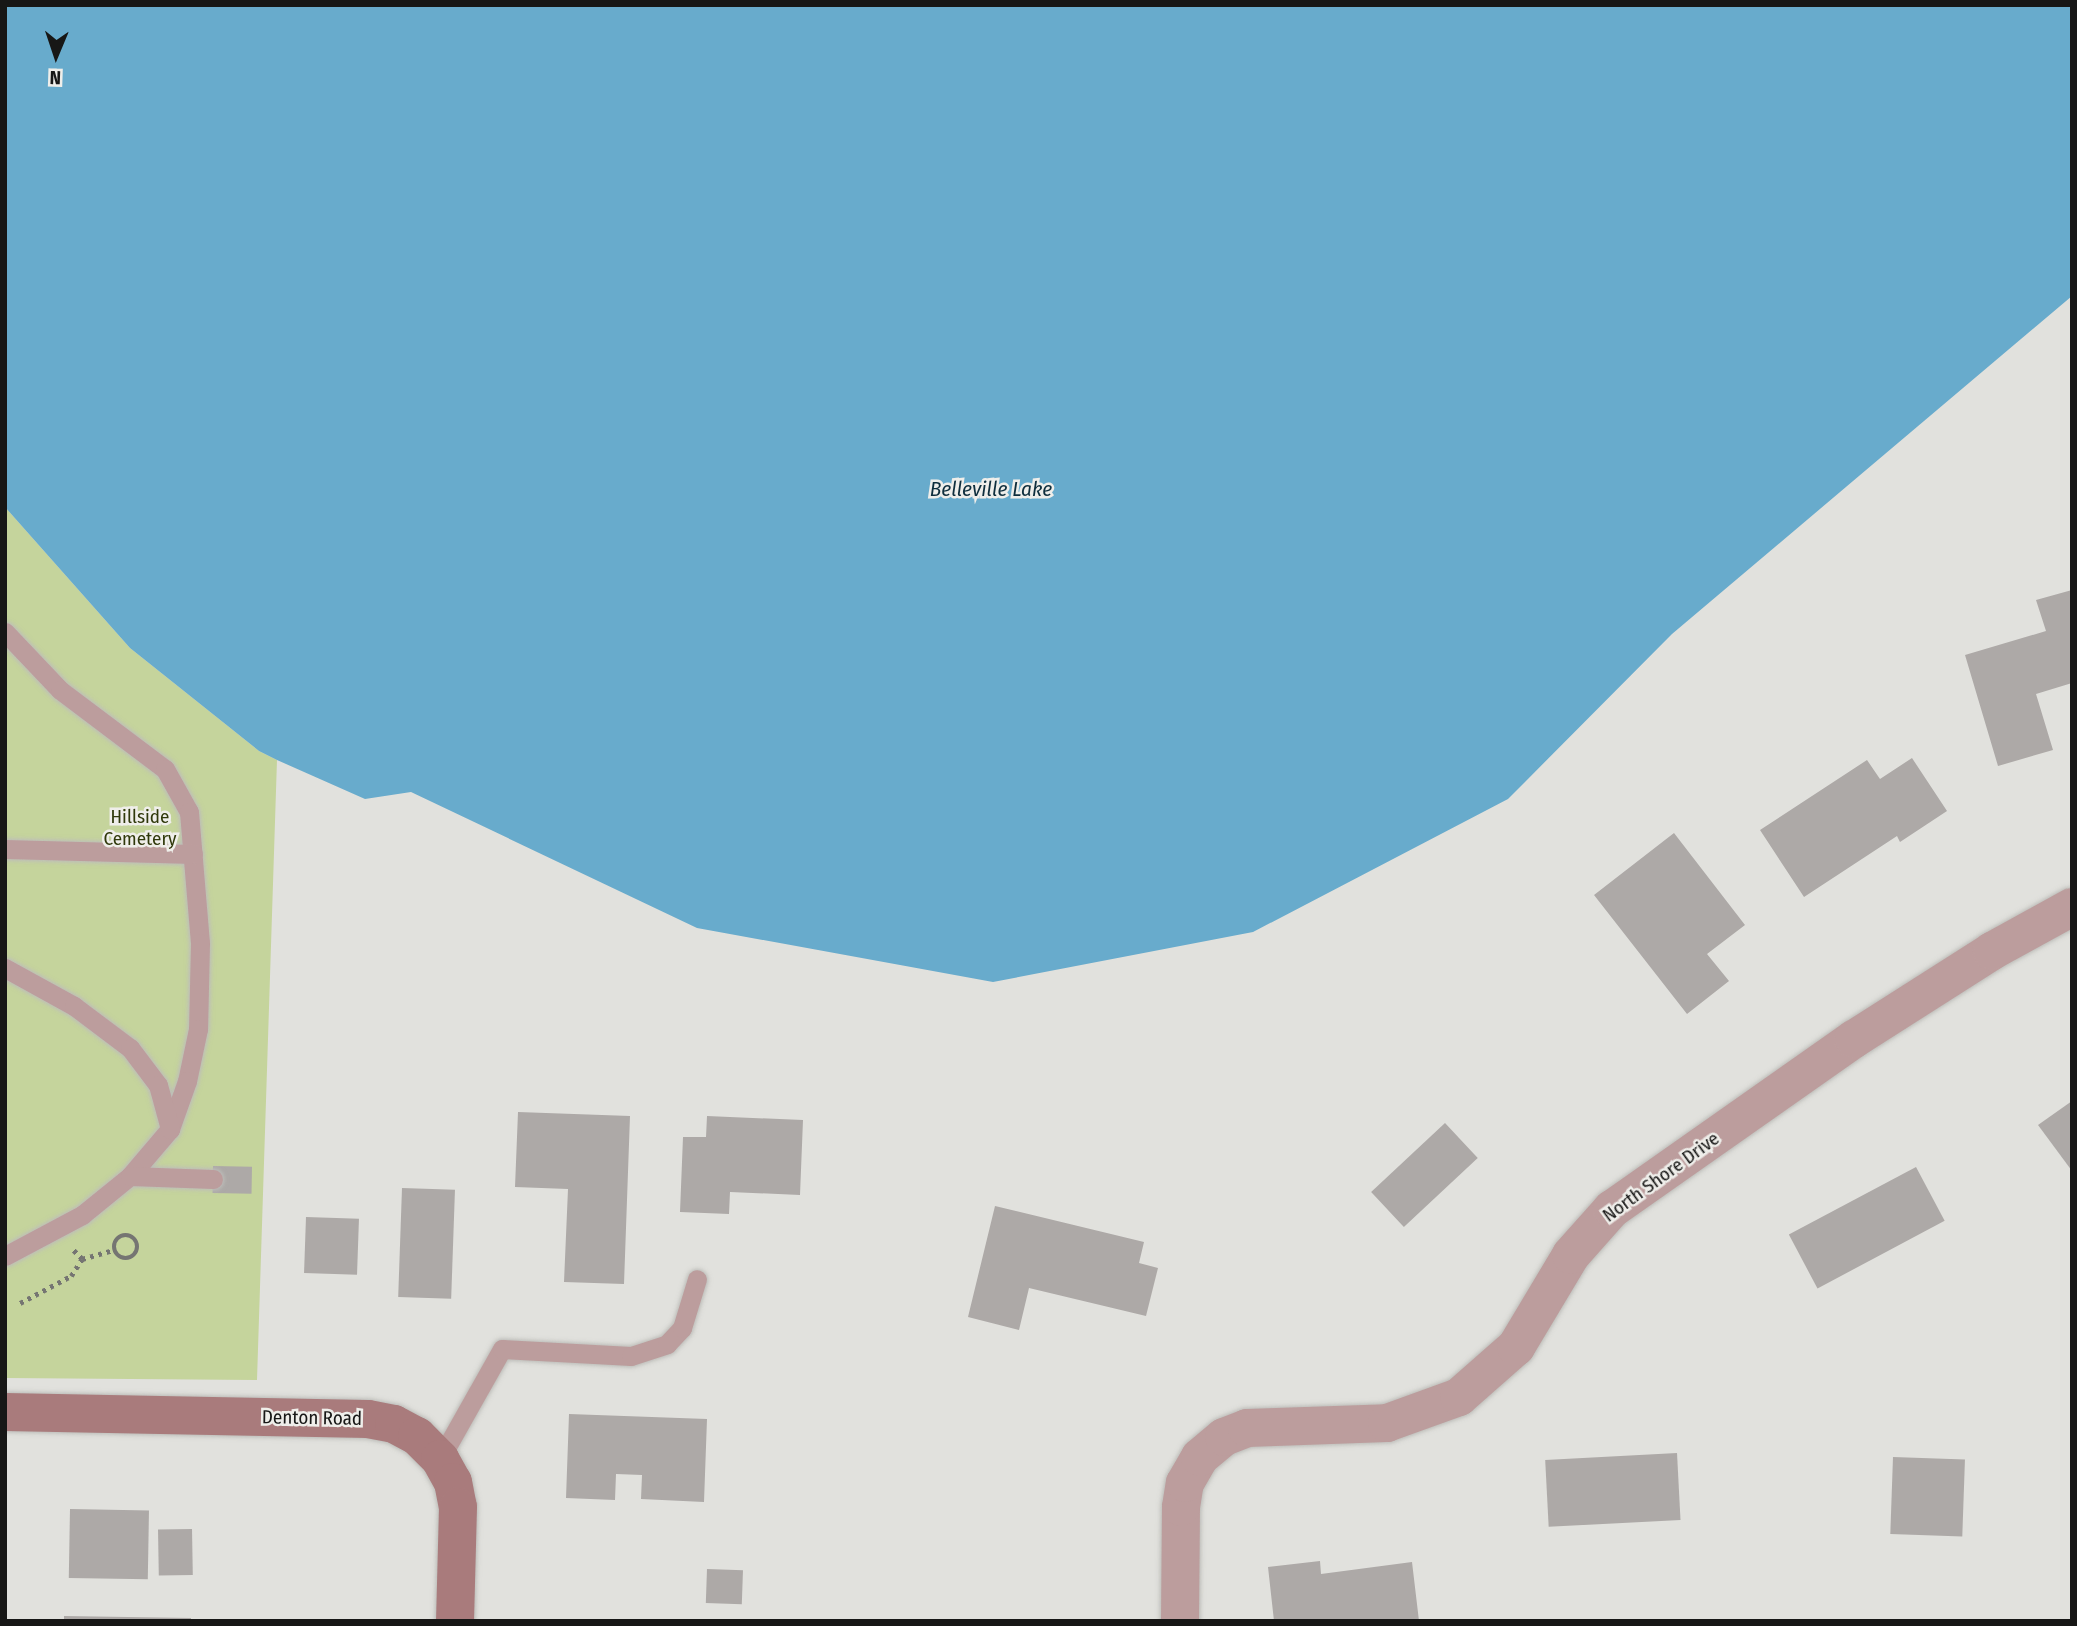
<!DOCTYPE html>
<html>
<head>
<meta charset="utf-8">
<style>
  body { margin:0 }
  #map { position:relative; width:2077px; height:1626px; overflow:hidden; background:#e1e1dd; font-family:"Fira Sans Condensed",sans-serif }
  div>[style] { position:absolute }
  .green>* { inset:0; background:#c5d49c }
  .water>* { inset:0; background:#68abcc }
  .building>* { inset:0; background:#ada9a7; transform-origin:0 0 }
  .path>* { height:4.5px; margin-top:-2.25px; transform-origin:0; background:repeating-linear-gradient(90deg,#757572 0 3.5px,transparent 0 8.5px) }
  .path>.ring { margin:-2.25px; padding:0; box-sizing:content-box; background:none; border:4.5px solid #757572; border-radius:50% }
  .roads { filter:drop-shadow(0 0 2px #bdbdb9) drop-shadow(0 0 2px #bdbdb9) }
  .lane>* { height:19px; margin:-9.5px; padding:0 9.5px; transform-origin:9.5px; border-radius:9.5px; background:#bc9d9d }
  .street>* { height:38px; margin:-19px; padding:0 19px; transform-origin:19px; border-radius:19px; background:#bc9d9d }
  .secondary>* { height:38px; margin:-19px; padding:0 19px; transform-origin:19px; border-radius:19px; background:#a97b7c }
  span { translate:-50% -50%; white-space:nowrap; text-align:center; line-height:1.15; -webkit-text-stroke:5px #efeeea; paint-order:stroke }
  .park-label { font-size:19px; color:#30390b }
  .street-label { font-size:19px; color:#171716 }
  .water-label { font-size:21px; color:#0e2e3d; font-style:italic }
  .frame { position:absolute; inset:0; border:7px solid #171716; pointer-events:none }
  .north { position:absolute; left:21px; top:21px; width:70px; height:70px; -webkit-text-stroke:5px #efeeea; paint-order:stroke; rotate:182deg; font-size:19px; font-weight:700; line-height:28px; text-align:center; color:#171716 }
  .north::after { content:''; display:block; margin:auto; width:24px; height:32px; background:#171716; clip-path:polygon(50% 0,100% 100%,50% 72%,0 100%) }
</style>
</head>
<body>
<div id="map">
  <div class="green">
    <i style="clip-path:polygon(5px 507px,130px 648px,259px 751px,277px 760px,257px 1380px,5px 1378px)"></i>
  </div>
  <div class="water">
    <i style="clip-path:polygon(5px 5px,2072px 5px,2072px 296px,1672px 634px,1508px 799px,1253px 932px,993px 982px,697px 928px,411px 792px,365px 799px,277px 760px,259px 751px,130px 648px,5px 507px)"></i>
  </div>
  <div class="building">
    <i style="clip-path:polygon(2072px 590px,2072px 683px,2036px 694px,2053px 750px,1998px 766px,1965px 655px,2046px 631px,2036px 600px)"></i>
    <i style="clip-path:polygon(1912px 758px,1947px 811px,1900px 842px,1897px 836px,1804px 897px,1760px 830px,1867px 760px,1880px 779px)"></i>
    <i style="clip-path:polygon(1674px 833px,1745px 925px,1707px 954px,1729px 981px,1687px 1014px,1594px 895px)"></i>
    <i style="clip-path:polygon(2072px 1101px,2072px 1171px,2038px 1125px)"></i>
    <i style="clip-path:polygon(518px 1112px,630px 1116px,624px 1284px,564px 1282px,568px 1189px,515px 1187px)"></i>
    <i style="clip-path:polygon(707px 1116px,803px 1120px,800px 1195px,730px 1192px,729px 1214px,680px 1212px,683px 1137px,706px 1137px)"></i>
    <i style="left:1445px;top:1123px;width:48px;height:101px;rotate:47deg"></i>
    <i style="left:213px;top:1166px;width:39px;height:27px;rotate:1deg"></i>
    <i style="left:1916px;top:1167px;width:61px;height:144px;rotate:62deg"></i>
    <i style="left:402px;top:1188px;width:53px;height:109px;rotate:2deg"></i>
    <i style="clip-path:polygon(995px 1206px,1144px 1242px,1139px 1263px,1158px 1268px,1146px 1316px,1029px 1288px,1019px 1330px,968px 1317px)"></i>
    <i style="left:306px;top:1217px;width:53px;height:56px;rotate:2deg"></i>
    <i style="clip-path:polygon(569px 1414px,707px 1419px,704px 1502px,641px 1499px,642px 1475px,616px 1474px,615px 1500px,566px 1498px)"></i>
    <i style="left:1677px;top:1453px;width:67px;height:132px;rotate:87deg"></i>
    <i style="left:1893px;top:1457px;width:72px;height:77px;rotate:2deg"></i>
    <i style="left:70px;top:1509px;width:79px;height:69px;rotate:1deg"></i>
    <i style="left:192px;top:1529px;width:46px;height:34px;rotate:89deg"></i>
    <i style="clip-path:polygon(1320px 1561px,1321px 1574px,1412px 1562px,1419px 1621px,1274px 1621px,1268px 1567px)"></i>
    <i style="left:707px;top:1569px;width:36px;height:34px;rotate:2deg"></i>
    <i style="clip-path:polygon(64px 1616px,191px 1618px,191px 1621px,64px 1621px)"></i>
  </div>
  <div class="path">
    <i class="ring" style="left:114px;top:1235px;width:19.5px;height:19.5px"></i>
    <i style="left:82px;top:1259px;width:32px;rotate:-16deg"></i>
    <i style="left:20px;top:1303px;width:58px;rotate:-27.9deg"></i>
    <i style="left:71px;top:1276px;width:20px;rotate:-57deg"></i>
    <i style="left:82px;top:1259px;width:13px;rotate:-135deg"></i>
  </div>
  <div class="roads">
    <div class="lane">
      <i style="left:5px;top:632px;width:80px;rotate:46.5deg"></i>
      <i style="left:60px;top:690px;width:131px;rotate:37deg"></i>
      <i style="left:165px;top:769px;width:49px;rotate:60.8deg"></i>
      <i style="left:189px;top:812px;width:131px;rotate:85.2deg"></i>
      <i style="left:200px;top:943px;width:86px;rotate:91.3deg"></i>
      <i style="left:198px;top:1029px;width:53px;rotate:101.9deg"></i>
      <i style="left:187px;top:1081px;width:51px;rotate:109.5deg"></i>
      <i style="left:170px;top:1129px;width:62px;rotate:130.4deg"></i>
      <i style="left:130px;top:1176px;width:62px;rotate:140.9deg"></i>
      <i style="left:82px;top:1215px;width:87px;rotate:152deg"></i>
      <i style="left:5px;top:849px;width:188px;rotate:1.5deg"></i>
      <i style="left:5px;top:968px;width:79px;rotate:28.8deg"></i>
      <i style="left:74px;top:1006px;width:70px;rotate:36.9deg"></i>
      <i style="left:130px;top:1048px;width:46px;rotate:52.9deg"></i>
      <i style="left:158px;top:1085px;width:46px;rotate:74.7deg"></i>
      <i style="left:130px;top:1176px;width:83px;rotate:2.1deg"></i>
      <i style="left:440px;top:1459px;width:126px;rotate:-60.6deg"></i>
      <i style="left:502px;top:1349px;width:129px;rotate:3.1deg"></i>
      <i style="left:631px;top:1356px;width:38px;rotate:-18deg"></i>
      <i style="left:667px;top:1344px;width:22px;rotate:-47deg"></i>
      <i style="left:682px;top:1328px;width:51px;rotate:-73deg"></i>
    </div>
    <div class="street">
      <i style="left:1180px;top:1621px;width:114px;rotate:-89.5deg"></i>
      <i style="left:1181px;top:1507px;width:24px;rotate:-81deg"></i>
      <i style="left:1185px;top:1483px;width:30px;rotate:-60deg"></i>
      <i style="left:1200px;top:1457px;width:31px;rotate:-40deg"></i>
      <i style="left:1224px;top:1437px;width:25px;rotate:-21deg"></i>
      <i style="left:1247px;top:1428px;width:140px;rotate:-2deg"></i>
      <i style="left:1387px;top:1423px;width:77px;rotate:-19.9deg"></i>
      <i style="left:1459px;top:1397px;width:76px;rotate:-41.3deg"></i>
      <i style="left:1516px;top:1347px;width:107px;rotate:-59.1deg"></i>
      <i style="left:1571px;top:1255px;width:62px;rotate:-48.3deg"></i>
      <i style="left:1612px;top:1209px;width:296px;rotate:-35.1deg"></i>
      <i style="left:1854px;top:1039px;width:164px;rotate:-32.5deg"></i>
      <i style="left:1992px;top:951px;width:91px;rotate:-28.8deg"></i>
    </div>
    <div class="secondary">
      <i style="left:5px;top:1412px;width:363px;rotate:1.1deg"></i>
      <i style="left:368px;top:1419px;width:26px;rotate:11deg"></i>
      <i style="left:394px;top:1424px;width:26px;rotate:28deg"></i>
      <i style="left:417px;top:1436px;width:33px;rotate:45deg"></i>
      <i style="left:440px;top:1459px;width:26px;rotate:61deg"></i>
      <i style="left:453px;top:1482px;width:25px;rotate:79deg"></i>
      <i style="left:458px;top:1507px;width:114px;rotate:91.5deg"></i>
    </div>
  </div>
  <div class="park-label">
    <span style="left:140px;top:828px">Hillside<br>Cemetery</span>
  </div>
  <div class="street-label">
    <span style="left:1661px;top:1177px;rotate:-36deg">North Shore Drive</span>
    <span style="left:312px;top:1418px;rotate:1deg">Denton Road</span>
  </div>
  <div class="water-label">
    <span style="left:991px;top:489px">Belleville Lake</span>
  </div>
  <div class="frame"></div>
  <div class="north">N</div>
</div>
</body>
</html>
